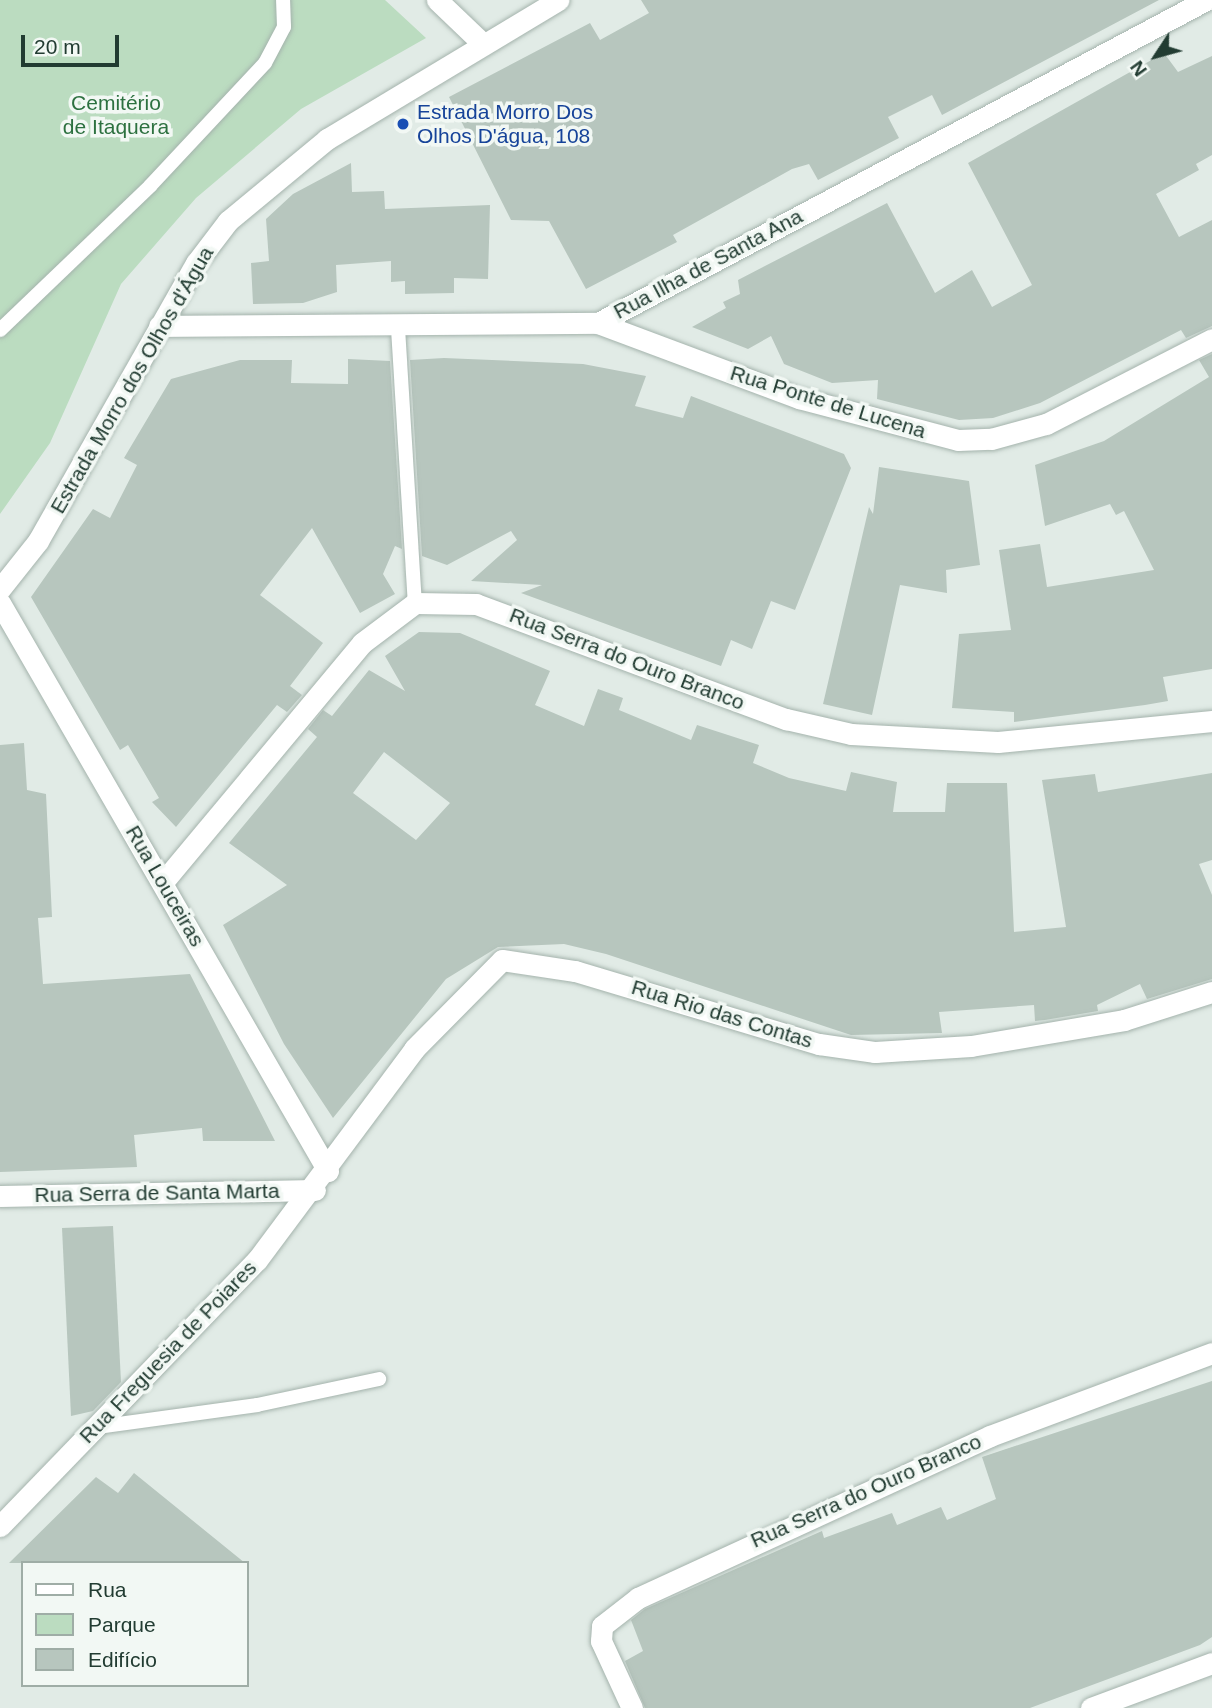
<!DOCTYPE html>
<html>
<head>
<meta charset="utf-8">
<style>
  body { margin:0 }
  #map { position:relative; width:1212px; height:1708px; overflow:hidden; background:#e1ebe6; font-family:Helvetica,sans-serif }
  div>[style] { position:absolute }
  .green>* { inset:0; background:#bbdcc0 }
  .building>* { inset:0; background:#b7c6be }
  .roads { filter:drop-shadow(0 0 2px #a4b3ac) drop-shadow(0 0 2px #a4b3ac) }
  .service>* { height:14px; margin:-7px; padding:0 7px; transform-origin:7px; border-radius:7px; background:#fff }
  .minor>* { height:21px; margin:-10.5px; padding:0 10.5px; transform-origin:10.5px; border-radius:10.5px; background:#fff }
  .secondary>* { height:21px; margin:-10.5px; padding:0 10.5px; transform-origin:10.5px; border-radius:10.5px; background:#fff }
  .dots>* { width:19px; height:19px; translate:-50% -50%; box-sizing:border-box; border:4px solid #f2f8f4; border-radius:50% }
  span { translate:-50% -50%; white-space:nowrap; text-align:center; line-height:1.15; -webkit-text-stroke:7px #f2f8f4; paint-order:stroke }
  .park-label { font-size:21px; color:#2d7140 }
  .transit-label { font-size:21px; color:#164399 }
  .left { translate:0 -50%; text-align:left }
  .street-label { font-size:21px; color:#223c32 }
  .legend { position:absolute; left:21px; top:1561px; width:228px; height:126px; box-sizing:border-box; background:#f2f8f4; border:2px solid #9fada6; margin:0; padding:9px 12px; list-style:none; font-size:21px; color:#223c32 }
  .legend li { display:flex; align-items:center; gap:14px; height:35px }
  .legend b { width:35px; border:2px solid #9fada6 }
  .north { position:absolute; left:1121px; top:21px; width:70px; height:70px; -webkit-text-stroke:5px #f2f8f4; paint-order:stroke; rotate:234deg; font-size:19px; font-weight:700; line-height:28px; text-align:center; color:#223c32 }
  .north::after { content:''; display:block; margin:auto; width:24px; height:32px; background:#223c32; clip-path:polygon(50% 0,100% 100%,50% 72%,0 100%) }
  .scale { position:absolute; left:21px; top:35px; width:98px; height:32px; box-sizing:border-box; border:4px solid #223c32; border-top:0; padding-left:9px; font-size:21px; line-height:24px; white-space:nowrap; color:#223c32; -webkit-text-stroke:5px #f2f8f4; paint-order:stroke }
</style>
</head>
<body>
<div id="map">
  <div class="green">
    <i style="clip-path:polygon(0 0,385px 0,426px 38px,301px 109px,196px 198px,121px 284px,50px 443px,0 514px)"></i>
  </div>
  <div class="building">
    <i style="clip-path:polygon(641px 0,1159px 0,942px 115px,932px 95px,888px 117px,899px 138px,818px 180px,809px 164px,792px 169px,673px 235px,677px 242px,586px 289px,549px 221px,511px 220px,449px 97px,590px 23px,600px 40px,649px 13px)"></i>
    <i style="clip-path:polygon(1164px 53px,1178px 72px,1212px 56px,1212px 155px,1196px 164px,1199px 170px,1156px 194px,1179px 237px,1212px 220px,1212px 326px,1186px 338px,1181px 330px,1040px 403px,993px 418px,959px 420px,877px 399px,878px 380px,832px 383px,784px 364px,771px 336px,748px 349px,692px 327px,726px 308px,723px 302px,740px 294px,738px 280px,887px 203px,935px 293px,972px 270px,992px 307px,1032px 285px,968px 163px)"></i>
    <i style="clip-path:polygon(351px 163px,352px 192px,384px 191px,385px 209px,490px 205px,488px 279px,454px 278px,454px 293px,405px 294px,405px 281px,391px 282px,391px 261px,336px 265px,337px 292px,303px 303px,253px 304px,251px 263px,269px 261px,266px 219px,293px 194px)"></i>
    <i style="clip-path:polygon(1212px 354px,1212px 669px,1163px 677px,1168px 701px,1145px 705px,1014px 722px,1014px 712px,952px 708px,959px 634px,1011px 630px,999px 550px,1040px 544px,1047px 587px,1154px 570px,1124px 511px,1116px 515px,1110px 504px,1045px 526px,1035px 465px,1104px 441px,1209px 377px,1199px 360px)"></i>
    <i style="clip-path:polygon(444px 358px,583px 364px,646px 376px,635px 406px,683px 418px,691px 396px,844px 454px,851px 468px,795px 610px,771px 601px,752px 649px,731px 640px,721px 666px,521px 593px,542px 585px,471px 581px,517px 540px,511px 531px,447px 565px,422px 556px,410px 360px)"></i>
    <i style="clip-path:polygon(348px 359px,390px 361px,402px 549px,395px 546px,383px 574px,395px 594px,360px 613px,312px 528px,260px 595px,323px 643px,290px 686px,302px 695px,287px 712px,277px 705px,176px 827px,152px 802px,159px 798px,128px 745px,120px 750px,31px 597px,93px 509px,110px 518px,137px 465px,124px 458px,171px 379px,240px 360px,292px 360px,291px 383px,348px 384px)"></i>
    <i style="clip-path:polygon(879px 467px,969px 481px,980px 565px,946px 570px,947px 593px,900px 585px,872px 715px,823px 704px,869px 507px,873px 514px)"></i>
    <i style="clip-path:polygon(evenodd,419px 632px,460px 633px,550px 671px,535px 705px,584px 726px,598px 689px,623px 698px,619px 710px,691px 740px,697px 725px,759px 745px,753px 763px,789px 778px,846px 791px,851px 772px,897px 782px,893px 812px,945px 812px,947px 783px,1007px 783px,1014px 932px,1066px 927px,1042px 780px,1095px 774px,1098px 792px,1212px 773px,1212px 860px,1199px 864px,1212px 895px,1212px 979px,1147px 999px,1140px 984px,1097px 1005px,1098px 1011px,1045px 1020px,1035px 1021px,1034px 1005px,939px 1012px,942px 1033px,851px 1035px,606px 954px,564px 944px,498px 947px,446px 979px,333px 1118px,284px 1044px,223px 925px,287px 885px,229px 843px,317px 737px,308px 729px,323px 710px,332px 716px,369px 670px,405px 691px,385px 656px,419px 632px,384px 752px,450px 803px,416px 840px,353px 793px,384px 752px)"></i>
    <i style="clip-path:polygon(24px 743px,27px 790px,46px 794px,52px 917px,38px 918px,43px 984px,190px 974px,275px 1141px,203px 1141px,202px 1128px,134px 1135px,137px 1167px,0 1172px,0 745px)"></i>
    <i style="clip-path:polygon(113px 1226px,121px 1382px,93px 1411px,71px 1416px,62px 1228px)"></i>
    <i style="clip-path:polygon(1212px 1381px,1212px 1637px,1200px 1645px,1030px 1708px,645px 1708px,625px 1661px,643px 1651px,631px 1620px,645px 1609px,822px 1531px,824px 1538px,892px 1513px,897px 1525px,941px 1507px,947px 1520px,996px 1499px,982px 1457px)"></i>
    <i style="clip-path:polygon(134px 1473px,245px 1563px,9px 1563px,96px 1477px,118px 1493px)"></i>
  </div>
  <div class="roads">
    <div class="service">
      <i style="left:398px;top:328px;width:276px;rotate:86.5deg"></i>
      <i style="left:0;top:330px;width:208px;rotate:-43.8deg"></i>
      <i style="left:150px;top:186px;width:168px;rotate:-46.9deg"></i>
      <i style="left:265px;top:63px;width:41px;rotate:-62.2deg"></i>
      <i style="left:284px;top:27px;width:27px;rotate:-92deg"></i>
      <i style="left:97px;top:1427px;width:162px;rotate:-7.8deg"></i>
      <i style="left:257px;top:1405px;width:125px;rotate:-12deg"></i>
    </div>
    <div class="minor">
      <i style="left:437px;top:0;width:61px;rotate:43.7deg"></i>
      <i style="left:598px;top:323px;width:215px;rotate:20.5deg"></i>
      <i style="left:799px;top:398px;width:164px;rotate:14.8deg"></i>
      <i style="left:958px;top:440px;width:33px;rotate:-2deg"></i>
      <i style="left:991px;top:439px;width:57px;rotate:-15.3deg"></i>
      <i style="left:1046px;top:424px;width:186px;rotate:-27.1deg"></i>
      <i style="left:159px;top:326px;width:439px;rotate:-0.4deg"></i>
      <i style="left:598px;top:323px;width:688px;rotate:-27.98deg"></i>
      <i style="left:0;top:603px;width:656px;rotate:60deg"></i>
      <i style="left:163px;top:882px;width:311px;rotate:-50.2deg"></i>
      <i style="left:362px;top:643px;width:66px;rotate:-37deg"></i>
      <i style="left:415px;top:603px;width:61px;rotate:0.9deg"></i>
      <i style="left:476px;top:604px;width:331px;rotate:20.4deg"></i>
      <i style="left:786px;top:719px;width:67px;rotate:13deg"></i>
      <i style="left:851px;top:734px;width:147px;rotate:3.1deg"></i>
      <i style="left:998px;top:742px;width:215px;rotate:-5.6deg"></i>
      <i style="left:0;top:1196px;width:315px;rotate:-1.1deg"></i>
      <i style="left:0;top:1526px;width:370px;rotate:-46deg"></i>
      <i style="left:257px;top:1260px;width:263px;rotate:-53.3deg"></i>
      <i style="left:414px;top:1049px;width:125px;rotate:-45.3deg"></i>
      <i style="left:502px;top:960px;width:74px;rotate:8.6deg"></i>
      <i style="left:575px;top:971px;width:255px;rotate:16.7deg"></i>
      <i style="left:819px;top:1044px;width:57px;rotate:8.1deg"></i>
      <i style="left:875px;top:1052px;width:96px;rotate:-3.6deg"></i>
      <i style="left:971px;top:1046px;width:155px;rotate:-9.6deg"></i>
      <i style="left:1124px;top:1020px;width:92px;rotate:-17.7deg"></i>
      <i style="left:632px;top:1708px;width:74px;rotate:-114.8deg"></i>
      <i style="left:601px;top:1641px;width:15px;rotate:-86deg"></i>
      <i style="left:602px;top:1626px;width:46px;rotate:-37.9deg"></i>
      <i style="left:638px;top:1598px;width:387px;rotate:-24.7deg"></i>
      <i style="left:990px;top:1436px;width:237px;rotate:-20.5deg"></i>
      <i style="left:1091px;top:1708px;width:129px;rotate:-20.4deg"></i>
    </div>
    <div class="secondary">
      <i style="left:0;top:589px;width:61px;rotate:-51.6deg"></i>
      <i style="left:38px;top:541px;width:320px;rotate:-60.4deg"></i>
      <i style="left:196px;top:263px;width:53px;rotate:-52.7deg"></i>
      <i style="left:228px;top:221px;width:129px;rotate:-39.6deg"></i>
      <i style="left:327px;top:139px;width:270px;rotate:-31deg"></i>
    </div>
  </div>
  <div class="dots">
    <i style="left:403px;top:124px;background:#1a4fb4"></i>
  </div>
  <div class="park-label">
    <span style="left:116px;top:115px">Cemitério<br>de Itaquera</span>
  </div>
  <div class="transit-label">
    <span class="left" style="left:417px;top:124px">Estrada Morro Dos<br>Olhos D'água, 108</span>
  </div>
  <div class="street-label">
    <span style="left:708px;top:264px;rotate:-28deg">Rua Ilha de Santa Ana</span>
    <span style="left:132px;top:380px;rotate:-60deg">Estrada Morro dos Olhos d'Água</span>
    <span style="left:828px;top:402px;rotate:17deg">Rua Ponte de Lucena</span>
    <span style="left:627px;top:659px;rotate:21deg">Rua Serra do Ouro Branco</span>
    <span style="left:165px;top:886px;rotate:60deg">Rua Louceiras</span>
    <span style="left:722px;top:1014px;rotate:17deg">Rua Rio das Contas</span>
    <span style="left:157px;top:1193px;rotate:-1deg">Rua Serra de Santa Marta</span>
    <span style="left:168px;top:1352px;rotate:-46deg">Rua Freguesia de Poiares</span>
    <span style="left:866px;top:1491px;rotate:-24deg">Rua Serra do Ouro Branco</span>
  </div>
  <ul class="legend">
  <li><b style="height:9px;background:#fff"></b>Rua</li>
  <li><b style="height:19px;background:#bbdcc0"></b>Parque</li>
  <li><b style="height:19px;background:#b7c6be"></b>Edifício</li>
  </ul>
  <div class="north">N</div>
  <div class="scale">20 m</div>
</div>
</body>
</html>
